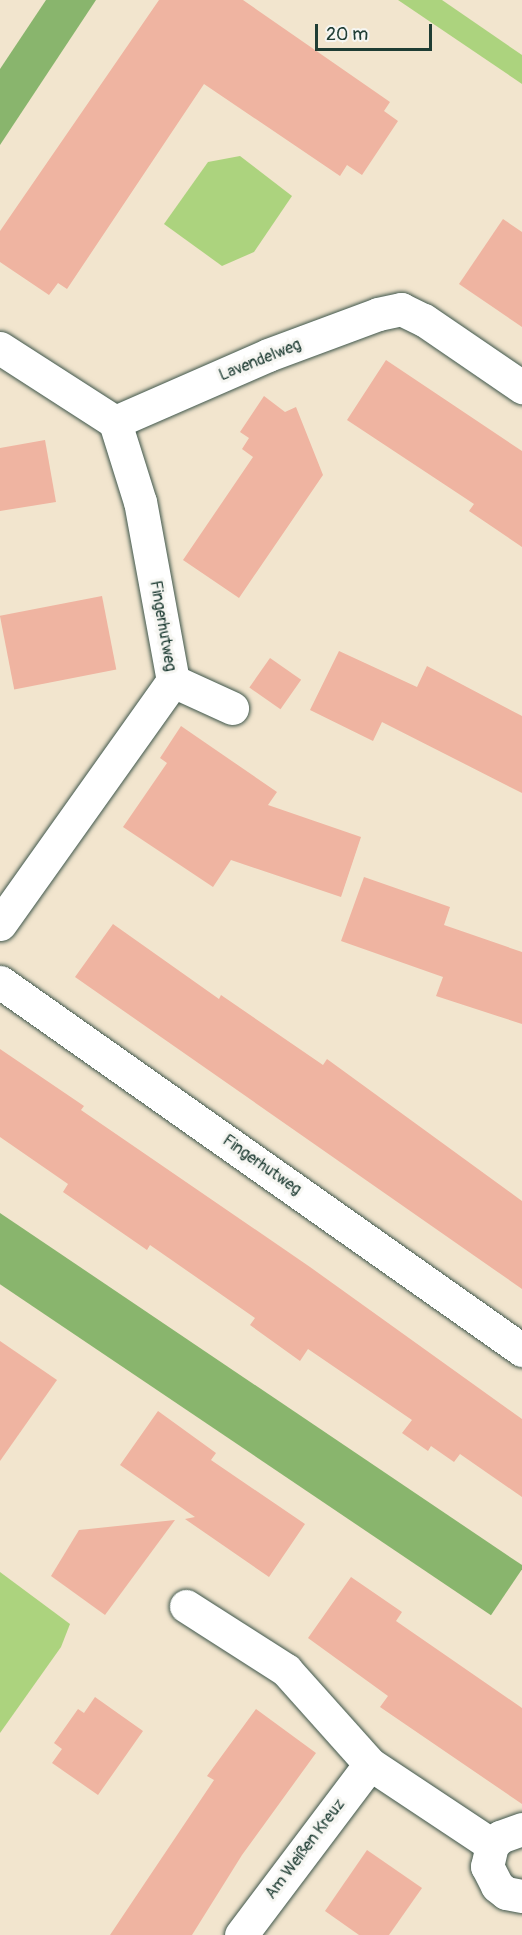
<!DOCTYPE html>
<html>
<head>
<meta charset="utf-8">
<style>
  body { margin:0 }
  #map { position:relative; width:522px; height:1935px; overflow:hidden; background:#f2e5ce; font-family:Pangolin,sans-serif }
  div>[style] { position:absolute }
  .green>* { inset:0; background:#acd37e }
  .forest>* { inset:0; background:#89b56d; transform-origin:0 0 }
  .building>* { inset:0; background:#efb4a1; transform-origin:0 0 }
  .roads { filter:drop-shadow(0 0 2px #3f564b) drop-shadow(0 0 2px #3f564b) }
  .minor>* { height:33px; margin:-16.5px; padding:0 16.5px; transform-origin:16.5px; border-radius:16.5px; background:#fff }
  span { translate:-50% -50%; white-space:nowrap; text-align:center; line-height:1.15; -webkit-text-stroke:6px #f6f6f2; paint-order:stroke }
  .street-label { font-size:16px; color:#1f3d34 }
  .scale { position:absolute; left:315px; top:24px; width:117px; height:27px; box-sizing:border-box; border:3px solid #1f3d34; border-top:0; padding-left:8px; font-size:18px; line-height:21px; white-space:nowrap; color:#1f3d34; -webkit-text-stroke:4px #f6f6f2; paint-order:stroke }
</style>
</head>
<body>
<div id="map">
  <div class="green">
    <i style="clip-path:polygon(398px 0,442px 0,522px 55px,522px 84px)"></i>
    <i style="clip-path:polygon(240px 156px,292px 196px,254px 252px,222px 266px,164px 224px,208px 162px)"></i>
    <i style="clip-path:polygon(0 1572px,70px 1624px,61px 1647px,0 1733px)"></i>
  </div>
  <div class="forest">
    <i style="clip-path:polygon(46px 0,96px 0,0 145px,0 69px)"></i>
    <i style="left:0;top:1213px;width:632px;height:59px;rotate:34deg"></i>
  </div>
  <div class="building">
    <i style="clip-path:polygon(159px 0,243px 0,390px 102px,384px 111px,398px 121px,362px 175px,347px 165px,340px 176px,204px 84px,67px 289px,58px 283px,49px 295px,0 262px,0 231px)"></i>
    <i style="clip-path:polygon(503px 219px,522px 232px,522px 327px,459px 284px)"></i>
    <i style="clip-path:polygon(386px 360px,522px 451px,522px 547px,469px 511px,474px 504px,347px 420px)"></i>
    <i style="clip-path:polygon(264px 396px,285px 412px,296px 407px,323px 475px,239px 598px,183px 560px,253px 457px,242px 449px,249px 438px,240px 432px)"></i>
    <i style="clip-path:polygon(45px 440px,56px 502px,0 511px,0 448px)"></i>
    <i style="left:102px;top:596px;width:75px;height:104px;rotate:79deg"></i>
    <i style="clip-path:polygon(339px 651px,417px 687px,427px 666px,522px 716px,522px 793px,382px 722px,373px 741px,310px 710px)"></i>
    <i style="left:270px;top:658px;width:38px;height:36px;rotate:35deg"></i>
    <i style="clip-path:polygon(181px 726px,277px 792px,268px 805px,361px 837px,341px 897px,231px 860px,213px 887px,123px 827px,167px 763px,160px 758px)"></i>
    <i style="clip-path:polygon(364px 877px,450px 907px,444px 925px,522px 952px,522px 1024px,436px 996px,443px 977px,341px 941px)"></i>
    <i style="clip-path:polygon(113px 924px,219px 999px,221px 995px,323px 1065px,327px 1059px,522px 1201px,522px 1289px,75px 977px)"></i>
    <i style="clip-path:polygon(0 1049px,84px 1106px,81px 1110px,310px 1267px,522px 1419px,522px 1497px,460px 1454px,454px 1462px,431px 1446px,428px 1451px,402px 1433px,412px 1420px,308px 1349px,300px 1361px,250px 1325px,255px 1318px,150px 1245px,147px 1250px,63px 1192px,68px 1184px,0 1137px)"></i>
    <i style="clip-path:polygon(0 1341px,57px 1380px,0 1461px)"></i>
    <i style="clip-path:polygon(158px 1411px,216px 1453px,211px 1460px,305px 1524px,269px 1577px,185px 1519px,195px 1517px,120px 1465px)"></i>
    <i style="clip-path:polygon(175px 1520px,105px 1615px,51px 1576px,79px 1530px)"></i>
    <i style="clip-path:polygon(351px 1577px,402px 1612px,396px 1621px,522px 1708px,522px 1804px,380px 1707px,388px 1696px,308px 1638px)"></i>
    <i style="clip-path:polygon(95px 1697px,143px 1731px,98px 1795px,52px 1763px,62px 1749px,54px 1743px,78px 1709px,84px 1713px)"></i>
    <i style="clip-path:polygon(256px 1709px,316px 1753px,242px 1855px,192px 1935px,110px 1935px,214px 1780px,207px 1776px)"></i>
    <i style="clip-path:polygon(367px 1850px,422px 1888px,389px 1935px,359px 1935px,325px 1911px)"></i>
  </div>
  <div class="roads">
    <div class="minor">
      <i style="left:0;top:348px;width:137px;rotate:32.8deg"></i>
      <i style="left:115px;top:422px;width:167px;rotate:-23.6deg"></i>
      <i style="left:268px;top:355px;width:117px;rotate:-20.4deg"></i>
      <i style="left:378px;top:314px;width:24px;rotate:-12deg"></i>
      <i style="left:401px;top:309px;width:25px;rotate:26deg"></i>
      <i style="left:424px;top:320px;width:119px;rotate:34.4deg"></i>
      <i style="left:173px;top:681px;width:65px;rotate:24.6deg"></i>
      <i style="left:0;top:924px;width:298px;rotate:-54.6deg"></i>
      <i style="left:173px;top:681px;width:182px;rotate:-100.4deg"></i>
      <i style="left:140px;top:502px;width:84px;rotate:-107.4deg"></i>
      <i style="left:0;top:982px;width:639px;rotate:35.18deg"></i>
      <i style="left:186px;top:1606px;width:119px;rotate:32.6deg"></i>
      <i style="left:286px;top:1670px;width:126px;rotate:48.2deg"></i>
      <i style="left:370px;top:1764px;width:146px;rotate:33.6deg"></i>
      <i style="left:522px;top:1829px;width:23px;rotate:160deg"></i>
      <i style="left:500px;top:1837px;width:11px;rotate:135deg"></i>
      <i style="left:492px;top:1845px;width:22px;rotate:103deg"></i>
      <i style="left:487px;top:1866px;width:22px;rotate:63deg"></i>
      <i style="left:497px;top:1886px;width:11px;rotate:38deg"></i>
      <i style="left:506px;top:1893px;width:16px;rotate:11deg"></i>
      <i style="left:241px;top:1935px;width:214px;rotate:-53deg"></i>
    </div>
  </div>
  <div class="street-label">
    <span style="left:260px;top:360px;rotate:-22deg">Lavendelweg</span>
    <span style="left:163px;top:626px;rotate:80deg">Fingerhutweg</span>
    <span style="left:262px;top:1165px;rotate:35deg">Fingerhutweg</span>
    <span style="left:305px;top:1849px;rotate:-53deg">Am Weißen Kreuz</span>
  </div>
  <div class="scale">20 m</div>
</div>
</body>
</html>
